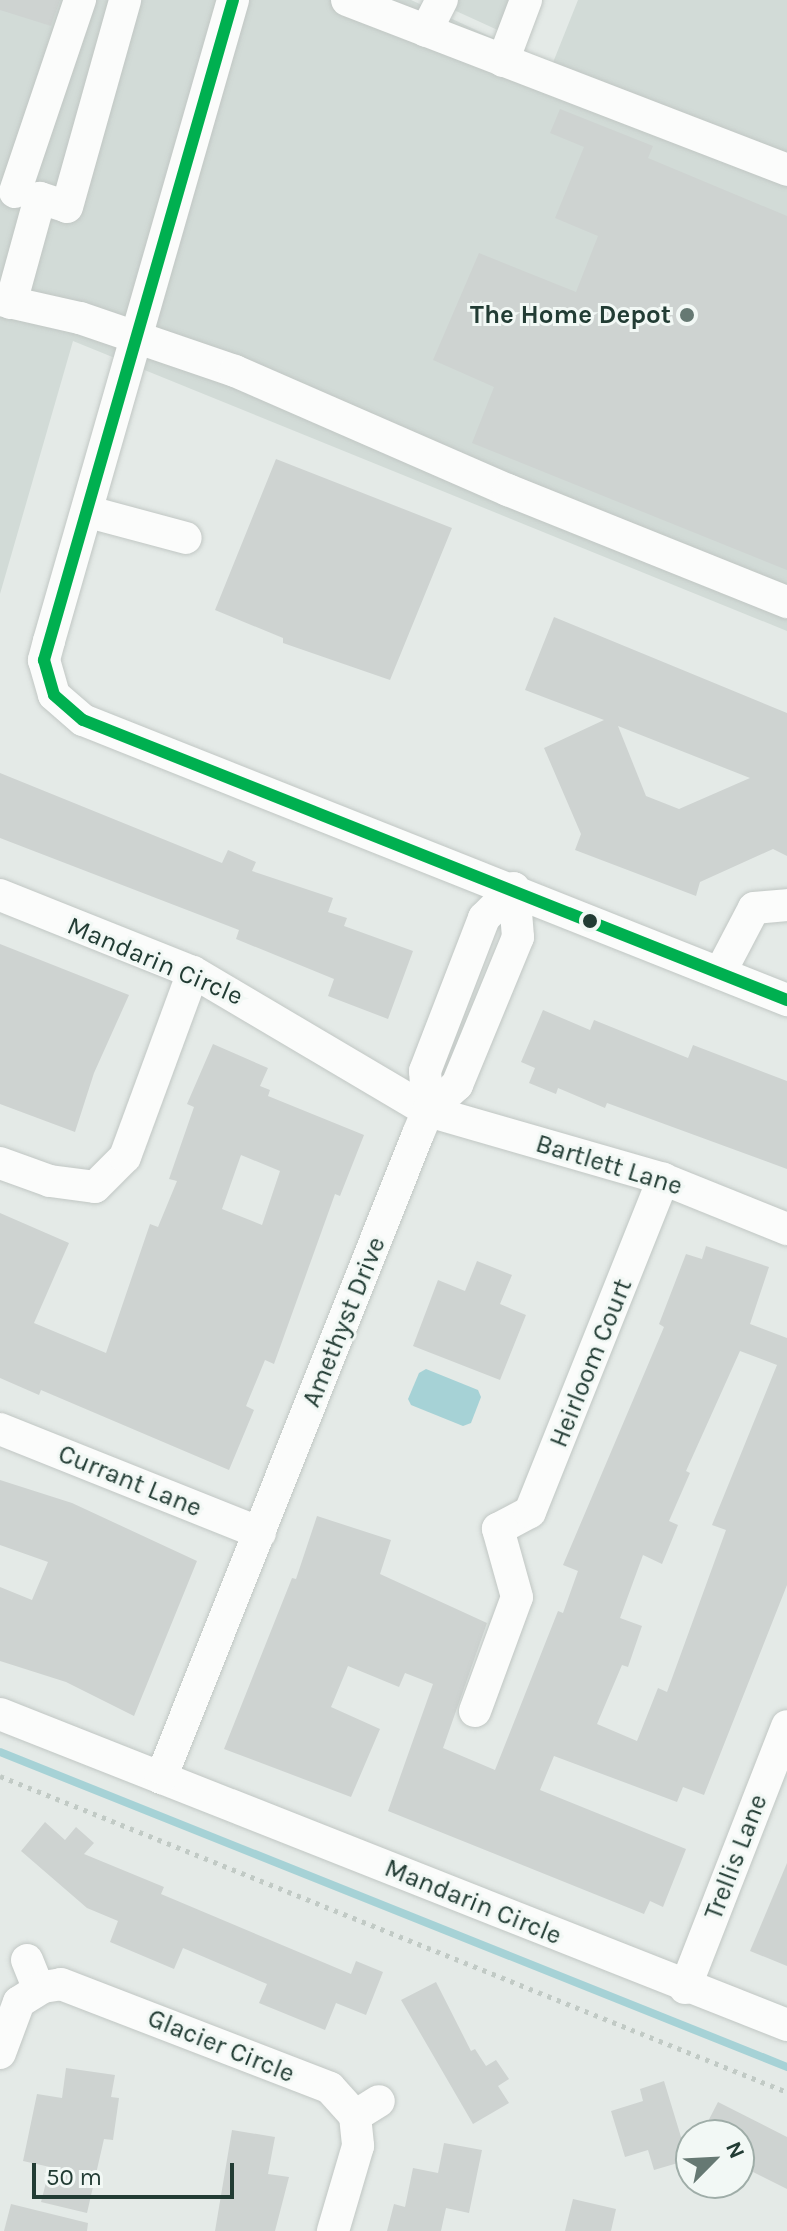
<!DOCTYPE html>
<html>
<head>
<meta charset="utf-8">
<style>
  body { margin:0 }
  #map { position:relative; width:787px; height:2231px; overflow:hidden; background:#e4eae7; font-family:Karla,sans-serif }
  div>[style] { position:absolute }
  .built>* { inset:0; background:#d2dbd7 }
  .water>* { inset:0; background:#a6d2d6 }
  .stream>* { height:8px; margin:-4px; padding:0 4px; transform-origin:4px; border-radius:4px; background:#a6d2d6 }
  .building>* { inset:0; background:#ced3d1 }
  .path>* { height:5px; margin-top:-2.5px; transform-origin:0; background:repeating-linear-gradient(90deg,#c1cac5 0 4px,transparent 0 10px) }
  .roads { filter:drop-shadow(0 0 2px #c1c7c4) drop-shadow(0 0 2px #c1c7c4) }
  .minor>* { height:32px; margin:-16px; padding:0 16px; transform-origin:16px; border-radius:16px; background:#fbfcfb }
  .bus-1>* { height:12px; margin:-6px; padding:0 6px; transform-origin:6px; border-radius:6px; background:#00b050 }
  .dots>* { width:22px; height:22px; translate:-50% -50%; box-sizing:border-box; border:4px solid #f2f8f5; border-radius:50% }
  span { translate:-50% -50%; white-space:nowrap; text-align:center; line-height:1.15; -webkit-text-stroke:6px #f2f8f5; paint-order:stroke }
  .poi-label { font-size:26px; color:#223c34; font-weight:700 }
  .right { translate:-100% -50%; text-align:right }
  .street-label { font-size:26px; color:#223c34 }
  .north { position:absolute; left:675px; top:2119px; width:80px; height:80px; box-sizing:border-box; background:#f2f8f5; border:2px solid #9fada8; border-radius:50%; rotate:66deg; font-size:22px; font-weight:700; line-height:32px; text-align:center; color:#223c34 }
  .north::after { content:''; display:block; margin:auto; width:28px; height:36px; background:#667973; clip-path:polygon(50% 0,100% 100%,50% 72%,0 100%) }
  .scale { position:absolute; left:32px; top:2163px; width:202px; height:36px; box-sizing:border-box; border:4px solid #223c34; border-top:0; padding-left:10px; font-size:24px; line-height:28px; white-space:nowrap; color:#223c34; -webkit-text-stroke:6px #f2f8f5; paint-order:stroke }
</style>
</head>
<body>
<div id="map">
  <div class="built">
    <i style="clip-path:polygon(0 0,411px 0,552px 65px,578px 0,787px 0,787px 631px,73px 341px,0 594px)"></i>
    <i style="clip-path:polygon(432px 0,513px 0,502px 32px)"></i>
  </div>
  <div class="water">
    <i style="clip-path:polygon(426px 1369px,478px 1390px,481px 1397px,471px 1423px,463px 1426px,411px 1405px,408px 1399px,419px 1373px)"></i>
  </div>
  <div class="stream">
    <i style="left:0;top:1752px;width:848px;rotate:21.81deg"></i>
  </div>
  <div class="building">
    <i style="clip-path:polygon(0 0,60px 0,51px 26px,0 10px)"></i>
    <i style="clip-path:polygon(560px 109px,653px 146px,648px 158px,787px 216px,787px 570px,472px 443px,494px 387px,433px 360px,479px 253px,576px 292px,598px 236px,555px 218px,584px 147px,550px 133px)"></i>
    <i style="clip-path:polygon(276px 459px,452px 528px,390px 680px,283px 643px,283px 638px,215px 610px)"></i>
    <i style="clip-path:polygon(evenodd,554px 617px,787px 713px,787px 856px,773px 849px,700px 882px,696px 896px,575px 850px,581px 834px,544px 748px,604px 720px,525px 690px,554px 617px,618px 726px,750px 778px,679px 809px,646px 796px,618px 726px)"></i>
    <i style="clip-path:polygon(0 773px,222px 863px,228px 850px,256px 862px,252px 871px,333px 898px,328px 912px,347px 918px,344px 926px,413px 951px,388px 1019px,328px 996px,334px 979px,236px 939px,239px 930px,0 838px)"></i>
    <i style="clip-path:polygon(0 944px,129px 995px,94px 1073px,75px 1132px,0 1104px)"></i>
    <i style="clip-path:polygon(543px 1010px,590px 1030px,594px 1020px,688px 1058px,693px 1045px,787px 1081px,787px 1169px,607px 1103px,605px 1108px,558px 1088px,556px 1094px,529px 1083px,535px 1068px,521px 1062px)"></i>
    <i style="clip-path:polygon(evenodd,213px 1044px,268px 1068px,260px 1086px,270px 1090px,268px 1096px,364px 1135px,340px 1196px,335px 1194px,274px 1364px,265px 1360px,246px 1406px,254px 1410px,229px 1470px,41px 1390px,39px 1395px,0 1378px,0 1213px,69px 1243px,34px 1323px,106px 1353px,150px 1224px,158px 1227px,177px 1181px,169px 1179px,194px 1107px,187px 1104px,213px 1044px,241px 1155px,280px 1171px,262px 1225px,222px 1209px,241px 1155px)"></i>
    <i style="clip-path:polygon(evenodd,706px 1246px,769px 1267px,750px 1324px,787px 1338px,787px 1585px,704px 1795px,683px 1787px,677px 1802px,554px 1756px,540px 1790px,686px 1849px,663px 1907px,650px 1901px,644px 1914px,388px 1811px,433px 1684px,405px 1673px,399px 1687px,348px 1666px,331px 1707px,380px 1729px,351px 1797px,224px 1749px,292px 1578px,296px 1579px,317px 1516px,391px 1540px,380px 1574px,487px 1623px,443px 1748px,495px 1770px,558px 1611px,563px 1613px,578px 1571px,563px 1565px,664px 1327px,659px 1324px,686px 1254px,702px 1259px,706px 1246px,740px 1351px,777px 1365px,712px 1525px,726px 1530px,667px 1692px,658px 1688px,637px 1741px,597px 1724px,622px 1665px,628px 1667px,642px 1626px,620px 1618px,643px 1555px,662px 1564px,678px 1525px,669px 1521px,690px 1473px,686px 1471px,740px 1351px)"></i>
    <i style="clip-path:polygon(477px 1261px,512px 1275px,500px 1304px,526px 1315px,500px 1380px,413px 1346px,438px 1280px,465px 1291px)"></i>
    <i style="clip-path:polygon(0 1480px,72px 1503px,197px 1561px,134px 1716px,66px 1682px,0 1661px,0 1587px,32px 1600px,48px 1562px,0 1545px)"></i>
    <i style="clip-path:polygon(45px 1822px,65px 1840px,76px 1827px,94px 1843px,84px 1854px,164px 1887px,161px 1894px,351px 1974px,356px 1961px,383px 1972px,366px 2015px,336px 2003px,325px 2030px,259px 2003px,267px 1984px,183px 1948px,174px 1969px,110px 1942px,118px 1921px,87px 1908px,21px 1851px)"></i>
    <i style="clip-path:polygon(787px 1863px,787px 1966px,750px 1951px)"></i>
    <i style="clip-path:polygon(436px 1982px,471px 2051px,475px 2049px,486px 2066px,496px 2060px,509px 2079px,498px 2086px,509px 2103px,473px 2124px,401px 2000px)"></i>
    <i style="clip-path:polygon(66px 2068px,115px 2075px,111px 2097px,119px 2098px,113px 2140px,104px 2139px,87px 2213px,41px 2202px,50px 2167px,23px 2161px,37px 2094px,62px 2098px)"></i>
    <i style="clip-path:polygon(664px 2081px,688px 2160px,654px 2170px,648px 2150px,625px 2157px,611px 2111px,643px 2101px,640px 2089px)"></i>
    <i style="clip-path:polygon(718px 2102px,787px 2137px,787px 2189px,739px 2165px,739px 2135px,701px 2135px)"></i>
    <i style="clip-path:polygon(232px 2130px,275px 2137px,268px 2174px,289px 2177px,275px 2231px,215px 2231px)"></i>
    <i style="clip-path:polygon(444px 2143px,482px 2150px,469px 2213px,446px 2208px,441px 2231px,387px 2231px,394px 2204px,405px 2207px,413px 2168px,438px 2173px)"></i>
    <i style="clip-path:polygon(573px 2199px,616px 2209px,611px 2231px,565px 2231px)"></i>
    <i style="clip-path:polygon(11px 2204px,88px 2223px,87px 2231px,4px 2231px)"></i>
  </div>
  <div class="path">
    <i style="left:0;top:1776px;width:848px;rotate:21.88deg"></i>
  </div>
  <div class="roads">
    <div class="minor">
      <i style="left:233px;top:0;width:667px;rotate:106.02deg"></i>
      <i style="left:49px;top:641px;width:20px;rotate:105deg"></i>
      <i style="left:44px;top:660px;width:36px;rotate:74deg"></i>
      <i style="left:54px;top:695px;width:38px;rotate:41deg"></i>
      <i style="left:83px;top:720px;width:758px;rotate:21.69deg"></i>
      <i style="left:347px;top:0;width:472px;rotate:21.1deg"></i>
      <i style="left:426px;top:31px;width:35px;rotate:-63deg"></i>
      <i style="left:503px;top:61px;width:65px;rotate:-69.3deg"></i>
      <i style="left:15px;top:192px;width:203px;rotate:-71.3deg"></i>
      <i style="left:0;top:300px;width:82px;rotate:12.7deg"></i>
      <i style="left:80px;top:318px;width:164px;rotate:18.9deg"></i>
      <i style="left:235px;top:371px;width:298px;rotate:23.6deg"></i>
      <i style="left:508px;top:490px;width:301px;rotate:21.9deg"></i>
      <i style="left:11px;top:303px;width:109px;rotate:-74.6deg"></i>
      <i style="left:40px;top:198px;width:28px;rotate:18deg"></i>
      <i style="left:67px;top:207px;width:215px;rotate:-74.3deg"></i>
      <i style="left:89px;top:512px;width:100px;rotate:15deg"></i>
      <i style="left:0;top:895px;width:208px;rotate:21.8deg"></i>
      <i style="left:193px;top:972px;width:273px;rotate:30.6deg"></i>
      <i style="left:428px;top:1111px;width:245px;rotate:16.1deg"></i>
      <i style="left:663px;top:1179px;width:134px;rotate:22deg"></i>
      <i style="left:720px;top:973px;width:73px;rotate:-62.4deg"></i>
      <i style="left:754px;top:908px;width:33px;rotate:-5deg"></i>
      <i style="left:428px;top:1111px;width:40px;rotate:-94.3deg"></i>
      <i style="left:425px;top:1071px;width:164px;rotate:-68.9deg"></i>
      <i style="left:484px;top:918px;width:42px;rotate:-45deg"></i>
      <i style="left:0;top:1163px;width:53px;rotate:19.8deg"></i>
      <i style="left:50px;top:1181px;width:45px;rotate:7.6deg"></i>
      <i style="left:95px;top:1187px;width:42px;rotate:-45deg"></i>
      <i style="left:125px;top:1157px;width:197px;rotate:-69.8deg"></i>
      <i style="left:0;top:1429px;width:280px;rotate:21.8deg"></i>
      <i style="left:475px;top:1711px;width:121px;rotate:-69.8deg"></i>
      <i style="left:517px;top:1597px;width:71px;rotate:-105.6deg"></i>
      <i style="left:498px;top:1529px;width:36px;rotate:-28deg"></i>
      <i style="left:530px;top:1512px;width:359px;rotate:-68.2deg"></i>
      <i style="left:0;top:1714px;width:846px;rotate:21.56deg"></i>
      <i style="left:161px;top:1778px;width:693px;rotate:-68.24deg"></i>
      <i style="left:418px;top:1134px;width:25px;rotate:-67deg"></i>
      <i style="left:428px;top:1111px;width:39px;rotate:-42deg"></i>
      <i style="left:457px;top:1085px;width:160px;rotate:-67.6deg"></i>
      <i style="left:518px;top:937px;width:49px;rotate:-94.7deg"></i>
      <i style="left:27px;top:1960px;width:31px;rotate:68deg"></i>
      <i style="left:685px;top:1988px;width:281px;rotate:-68.7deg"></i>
      <i style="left:0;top:2053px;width:54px;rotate:-69.6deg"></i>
      <i style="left:19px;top:2002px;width:28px;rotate:-32deg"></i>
      <i style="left:43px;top:1987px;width:18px;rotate:-9deg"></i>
      <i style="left:61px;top:1984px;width:288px;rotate:21.1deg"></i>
      <i style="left:330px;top:2088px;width:38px;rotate:48deg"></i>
      <i style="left:355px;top:2116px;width:30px;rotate:84deg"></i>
      <i style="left:358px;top:2146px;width:89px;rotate:106.4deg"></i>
      <i style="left:355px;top:2116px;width:28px;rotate:-32deg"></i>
    </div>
  </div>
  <div class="bus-1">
    <i style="left:233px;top:0;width:687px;rotate:105.98deg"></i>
    <i style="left:44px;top:660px;width:36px;rotate:74deg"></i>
    <i style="left:54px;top:695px;width:38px;rotate:41deg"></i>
    <i style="left:83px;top:720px;width:758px;rotate:21.69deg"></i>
  </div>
  <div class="dots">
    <i style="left:687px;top:315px;background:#667973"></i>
    <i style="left:590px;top:921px;background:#223c34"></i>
  </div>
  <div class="poi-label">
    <span class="right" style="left:671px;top:315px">The Home Depot</span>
  </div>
  <div class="street-label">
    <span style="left:155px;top:961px;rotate:23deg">Mandarin Circle</span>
    <span style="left:609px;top:1165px;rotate:17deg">Bartlett Lane</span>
    <span style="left:344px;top:1322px;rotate:-68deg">Amethyst Drive</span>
    <span style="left:591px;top:1363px;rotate:-68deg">Heirloom Court</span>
    <span style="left:130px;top:1481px;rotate:22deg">Currant Lane</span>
    <span style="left:736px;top:1857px;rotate:-69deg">Trellis Lane</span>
    <span style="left:473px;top:1902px;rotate:22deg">Mandarin Circle</span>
    <span style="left:221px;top:2046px;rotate:22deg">Glacier Circle</span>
  </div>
  <div class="north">N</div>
  <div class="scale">50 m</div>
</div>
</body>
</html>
